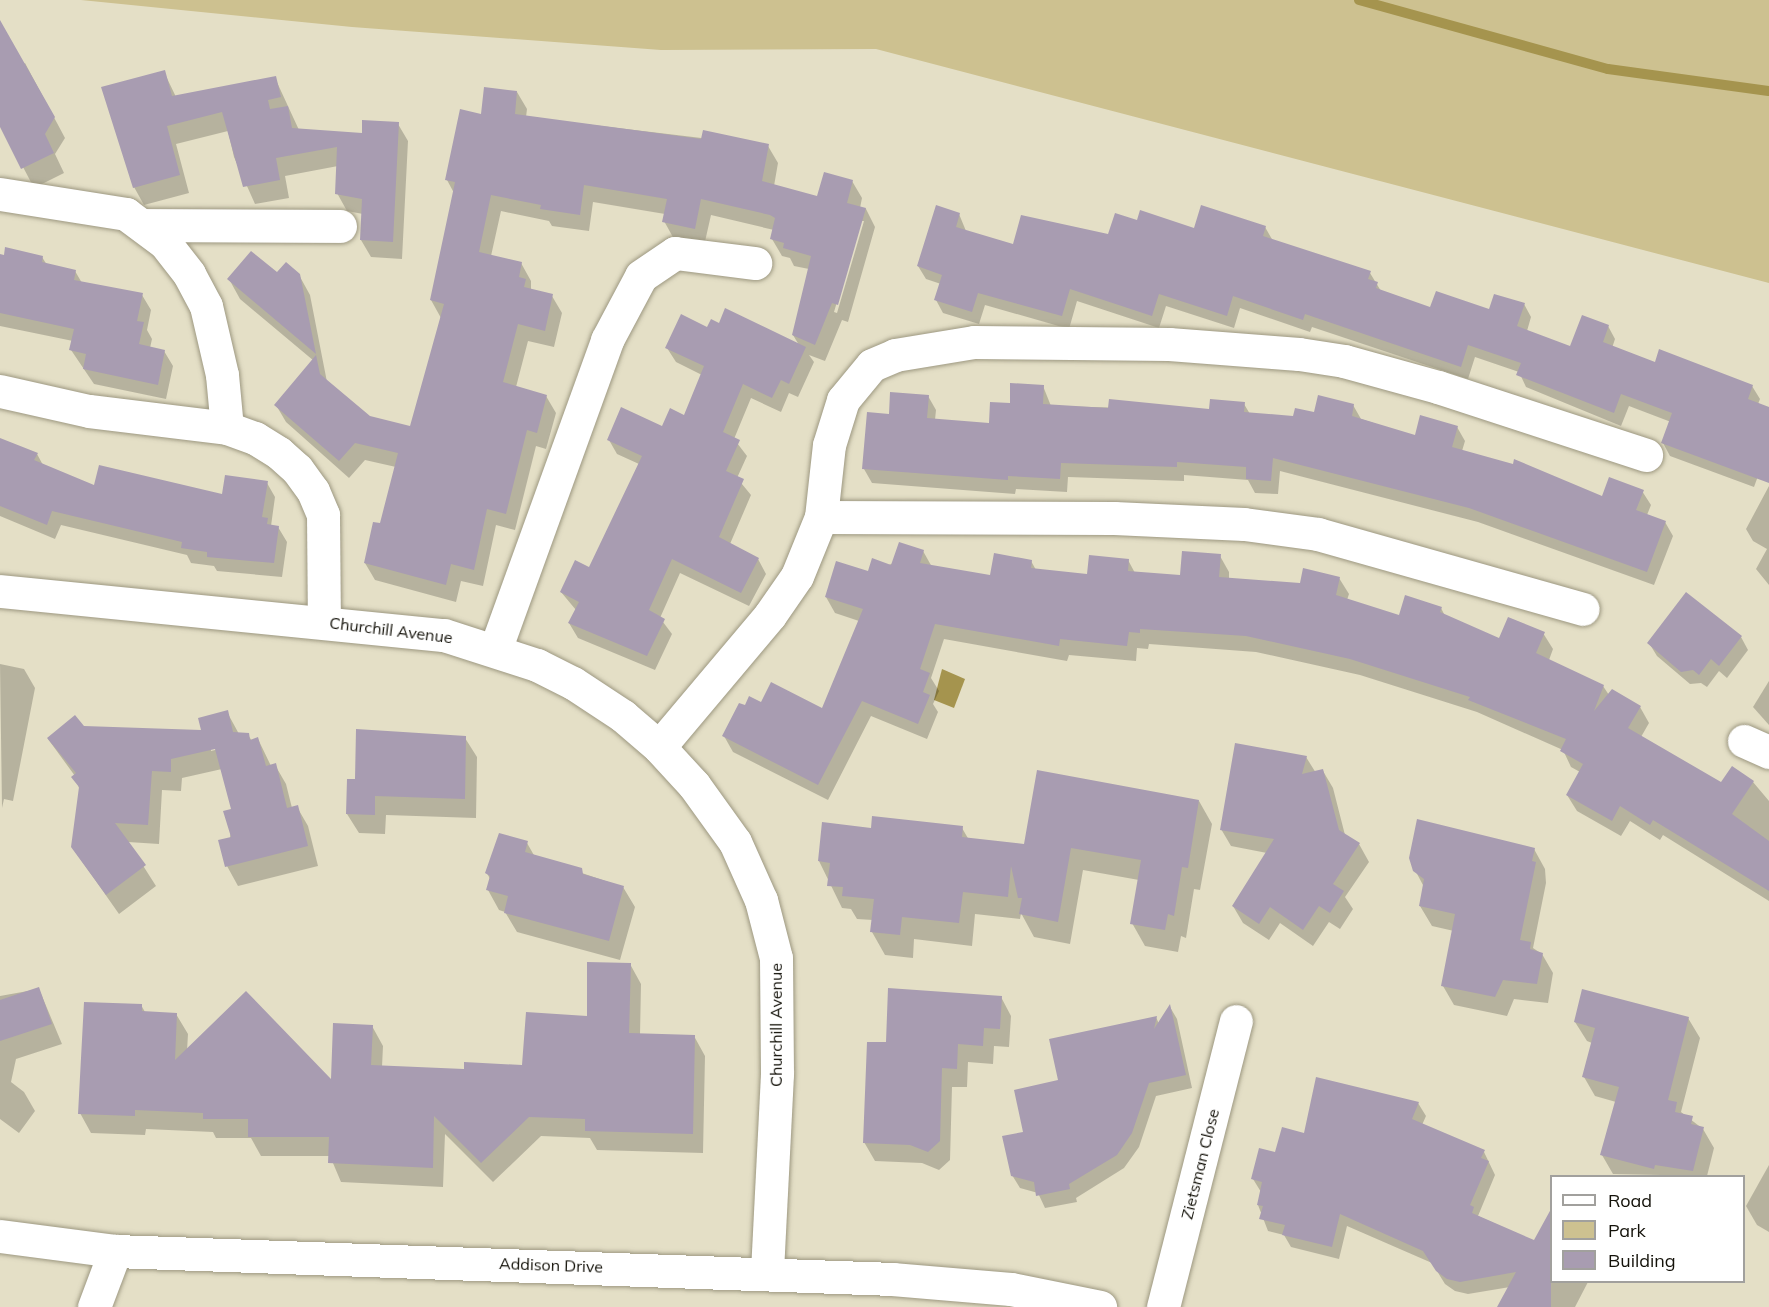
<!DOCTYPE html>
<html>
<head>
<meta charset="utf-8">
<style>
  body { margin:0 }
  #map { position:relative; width:1769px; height:1307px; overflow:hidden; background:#e4dfc6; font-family:Mulish,sans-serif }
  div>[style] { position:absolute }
  .green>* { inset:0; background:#cdc190 }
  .water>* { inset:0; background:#a5944e }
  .shadow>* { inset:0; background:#0003 }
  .stream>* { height:10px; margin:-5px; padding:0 5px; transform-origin:5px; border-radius:5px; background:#a5944e }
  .building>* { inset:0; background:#a89cb1 }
  .roads { filter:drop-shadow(0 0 2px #9d9881) drop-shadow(0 0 2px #9d9881) }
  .minor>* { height:33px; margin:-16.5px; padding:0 16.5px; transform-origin:16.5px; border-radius:16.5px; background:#fff }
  span { translate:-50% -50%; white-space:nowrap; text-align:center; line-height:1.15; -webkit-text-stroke:5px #fff; paint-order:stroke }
  .street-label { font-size:16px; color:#14120a }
  .legend { position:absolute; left:1550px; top:1175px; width:195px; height:108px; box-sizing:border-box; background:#fff; border:2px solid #a1a09d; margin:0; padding:8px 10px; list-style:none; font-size:18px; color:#14120a }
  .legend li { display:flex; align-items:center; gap:12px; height:30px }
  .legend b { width:30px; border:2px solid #a1a09d }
</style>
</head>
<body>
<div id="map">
  <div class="green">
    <i style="clip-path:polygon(81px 0,1769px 0,1769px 283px,876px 49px,661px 50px,352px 27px)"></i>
  </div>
  <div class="water">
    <i style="clip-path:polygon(942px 669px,965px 679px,954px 708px,934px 700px)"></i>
  </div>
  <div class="shadow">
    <i style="clip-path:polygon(0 47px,22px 65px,25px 63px,65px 138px,55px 154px,64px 173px,34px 188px,0 123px)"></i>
    <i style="clip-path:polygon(164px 72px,176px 97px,275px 78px,299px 130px,363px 134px,398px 124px,408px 141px,402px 259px,371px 257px,361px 240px,363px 214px,347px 211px,337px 193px,338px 166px,285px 176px,289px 198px,255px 204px,234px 157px,228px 131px,176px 144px,189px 193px,144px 205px,134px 187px)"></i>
    <i style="clip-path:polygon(evenodd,517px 92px,527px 109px,526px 117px,768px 146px,778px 163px,774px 186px,818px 197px,852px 181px,862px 198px,860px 208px,866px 209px,875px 227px,848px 322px,842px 320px,825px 361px,809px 355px,814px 362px,798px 397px,789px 393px,781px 412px,751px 398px,734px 439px,747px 456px,737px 478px,751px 495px,730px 544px,758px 559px,766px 574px,749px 606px,680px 573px,660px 618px,672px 634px,655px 670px,578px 638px,569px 623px,576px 610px,561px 592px,590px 569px,639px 464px,617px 454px,609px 440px,663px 428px,684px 417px,702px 375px,676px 362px,667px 348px,719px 325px,799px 345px,793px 335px,809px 269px,794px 266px,790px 258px,782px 256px,772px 239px,774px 230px,711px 215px,704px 246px,674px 239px,664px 221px,665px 214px,593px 202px,589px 231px,552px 226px,549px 221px,501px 211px,491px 256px,521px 263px,531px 281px,531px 291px,552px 296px,562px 313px,554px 347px,528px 341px,516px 387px,546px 396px,556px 413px,546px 449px,536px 446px,515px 530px,496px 525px,483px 586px,461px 581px,456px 602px,375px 580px,365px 563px,381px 525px,396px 467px,365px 460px,349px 478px,286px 422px,276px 405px,314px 361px,240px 299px,229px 279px,299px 275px,310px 295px,327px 382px,370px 417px,411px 428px,441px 318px,431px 300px,454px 193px,447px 180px,483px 115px,517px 92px,861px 221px,864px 221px,837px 313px,834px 312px,861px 221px)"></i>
    <i style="clip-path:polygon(959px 214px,966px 231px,1014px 246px,1109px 236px,1138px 222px,1195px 230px,1265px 227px,1273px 241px,1370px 273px,1381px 291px,1431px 309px,1490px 311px,1524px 304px,1531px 317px,1527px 331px,1571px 348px,1608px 326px,1615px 339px,1612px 348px,1656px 364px,1752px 386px,1760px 399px,1758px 404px,1769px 408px,1769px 446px,1754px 487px,1670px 456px,1663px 443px,1671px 422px,1629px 406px,1621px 426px,1526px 387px,1519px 372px,1475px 357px,1468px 379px,1312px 327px,1310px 332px,1240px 308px,1234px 328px,1166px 306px,1159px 328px,1077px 301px,1069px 329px,985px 305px,979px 324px,943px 313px,936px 300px,941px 284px,926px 279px,918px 266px)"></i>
    <i style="clip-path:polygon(0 256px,42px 257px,47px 265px,75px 271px,82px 283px,142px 295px,151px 310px,147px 330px,152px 339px,150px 348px,164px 351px,173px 366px,166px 399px,94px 384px,71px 350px,73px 341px,0 326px)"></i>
    <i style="clip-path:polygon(1043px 386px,1051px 406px,1210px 410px,1244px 404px,1250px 414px,1294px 417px,1353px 405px,1361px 419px,1416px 437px,1457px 427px,1465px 441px,1462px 451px,1603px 498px,1642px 491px,1651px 505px,1647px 515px,1665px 522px,1673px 536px,1654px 585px,1478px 522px,1280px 471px,1278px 494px,1255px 493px,1248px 480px,1184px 475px,1184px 481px,1068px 477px,1067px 492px,1016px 489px,1015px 494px,872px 483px,864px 469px,890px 416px,928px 396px,936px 410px,935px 420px,991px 425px,1011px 404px)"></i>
    <i style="clip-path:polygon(0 450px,37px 454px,43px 465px,96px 487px,224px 496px,267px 483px,275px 497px,271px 526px,278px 527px,287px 542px,282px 577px,217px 571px,214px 566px,191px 563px,187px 555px,61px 525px,55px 539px,0 516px)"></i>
    <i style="clip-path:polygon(1769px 486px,1769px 585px,1756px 569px,1767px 549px,1753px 541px,1746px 529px)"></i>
    <i style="clip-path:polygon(923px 551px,932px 567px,991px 577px,1031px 561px,1036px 570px,1088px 575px,1128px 560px,1135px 573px,1182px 576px,1220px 556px,1229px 572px,1229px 580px,1301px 585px,1339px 578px,1349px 594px,1347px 600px,1400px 617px,1441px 608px,1445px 616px,1500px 640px,1543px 633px,1553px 649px,1549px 660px,1603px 686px,1609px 695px,1640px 707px,1649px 723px,1641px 737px,1722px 784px,1753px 782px,1769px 801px,1769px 901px,1663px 835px,1660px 840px,1630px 821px,1621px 836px,1577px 811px,1567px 795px,1580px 772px,1571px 767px,1563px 750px,1477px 712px,1360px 675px,1256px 652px,1149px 644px,1148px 649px,1137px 648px,1136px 661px,1069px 655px,1067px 661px,944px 639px,931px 678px,939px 691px,933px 704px,938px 712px,927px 739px,871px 716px,828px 800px,733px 752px,724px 736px,746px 707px,761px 704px,823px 710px,859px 621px,835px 613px,826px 597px,869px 573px)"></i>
    <i style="clip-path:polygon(1741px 637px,1748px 650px,1727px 678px,1719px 671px,1707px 687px,1701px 683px,1690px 684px,1657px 656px,1649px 643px)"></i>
    <i style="clip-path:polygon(0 664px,24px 669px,35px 688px,13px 801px,4px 799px,2px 808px)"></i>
    <i style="clip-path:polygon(1769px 681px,1769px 725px,1753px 707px)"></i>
    <i style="clip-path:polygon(evenodd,227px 712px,239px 734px,248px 735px,252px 741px,258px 739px,271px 766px,275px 765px,286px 784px,292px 808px,297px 807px,308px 826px,318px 866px,238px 886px,227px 866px,233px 810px,222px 769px,182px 778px,181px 791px,162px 790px,159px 844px,128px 842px,156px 886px,119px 914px,72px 847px,80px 791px,75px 776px,48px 739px,83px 727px,203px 732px,227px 712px,211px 748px,223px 748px,211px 751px,211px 748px)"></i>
    <i style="clip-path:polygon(465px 738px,477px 757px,476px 818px,386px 815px,385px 834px,359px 833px,347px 814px,356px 781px)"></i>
    <i style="clip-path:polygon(1306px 757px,1316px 773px,1323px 771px,1333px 788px,1345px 835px,1359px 844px,1369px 862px,1345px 897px,1353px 909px,1340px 929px,1329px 922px,1313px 946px,1280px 923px,1269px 940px,1243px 923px,1233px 906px,1267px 853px,1231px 846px,1221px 829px)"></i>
    <i style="clip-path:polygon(1199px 801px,1212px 824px,1200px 890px,1194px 889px,1186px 938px,1181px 936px,1178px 952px,1145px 946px,1132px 923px,1139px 880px,1083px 870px,1070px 944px,1034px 937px,1021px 913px,1020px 919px,975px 914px,972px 946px,914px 939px,913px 958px,885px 955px,872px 932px,873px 920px,857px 919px,851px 909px,842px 908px,819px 861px,872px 829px,962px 828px,969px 840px,1025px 846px)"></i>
    <i style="clip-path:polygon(527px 843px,535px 857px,623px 887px,635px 907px,620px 960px,517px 932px,505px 912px,499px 910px,488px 890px,490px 879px,487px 873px)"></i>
    <i style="clip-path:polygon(1534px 849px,1545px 869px,1546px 883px,1533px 948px,1542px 954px,1553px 973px,1548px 1003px,1514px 999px,1507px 1016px,1454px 1005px,1443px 986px,1454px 931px,1432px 926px,1420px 906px,1424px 887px,1415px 870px)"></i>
    <i style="clip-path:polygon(630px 964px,641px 984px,640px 1035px,694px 1036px,705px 1056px,703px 1153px,597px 1150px,590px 1138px,541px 1136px,493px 1182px,445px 1134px,443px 1187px,341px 1182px,330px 1156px,261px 1156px,251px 1138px,216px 1138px,213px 1132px,146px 1129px,145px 1135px,91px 1133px,80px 1113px,141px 1005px,145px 1012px,176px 1014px,188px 1034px,187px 1051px,333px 1083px,372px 1026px,383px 1046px,382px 1067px,465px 1071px,523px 1067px,588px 1018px)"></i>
    <i style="clip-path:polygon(39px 989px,62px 1044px,16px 1059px,11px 1082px,24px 1092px,35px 1111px,19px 1133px,0 1119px,0 996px)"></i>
    <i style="clip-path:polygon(1001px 997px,1011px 1016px,1009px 1047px,994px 1046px,993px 1064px,968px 1062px,967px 1087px,952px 1087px,950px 1160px,939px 1170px,922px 1163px,875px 1161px,864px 1142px,887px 1044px)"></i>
    <i style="clip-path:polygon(1170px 1007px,1177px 1019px,1192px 1088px,1156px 1096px,1139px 1147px,1124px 1168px,1076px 1198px,1077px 1202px,1045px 1208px,1038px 1193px,1020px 1188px,1012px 1175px,1025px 1133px,1060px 1081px,1156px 1017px,1159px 1024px)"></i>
    <i style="clip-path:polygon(1688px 1018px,1700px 1038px,1681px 1112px,1703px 1129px,1714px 1148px,1707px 1176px,1613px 1174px,1602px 1155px,1616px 1102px,1595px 1096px,1584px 1077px,1592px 1043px,1587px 1041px,1575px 1022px)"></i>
    <i style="clip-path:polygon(1317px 1079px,1418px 1103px,1426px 1116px,1422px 1125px,1484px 1152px,1495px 1175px,1478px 1216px,1552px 1250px,1552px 1282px,1588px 1282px,1575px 1307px,1499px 1307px,1510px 1287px,1468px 1294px,1455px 1291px,1445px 1284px,1432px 1263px,1347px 1226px,1339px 1259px,1291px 1247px,1284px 1235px,1268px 1231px,1258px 1205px,1261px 1192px,1253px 1179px,1276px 1154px,1305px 1135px)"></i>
    <i style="clip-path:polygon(1769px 1165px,1769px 1232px,1757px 1225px,1746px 1206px)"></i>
  </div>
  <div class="stream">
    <i style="left:1359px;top:0;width:258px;rotate:15.5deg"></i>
    <i style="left:1608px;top:69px;width:162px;rotate:7.8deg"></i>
  </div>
  <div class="building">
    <i style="clip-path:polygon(0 20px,55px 117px,45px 134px,54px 153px,21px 169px,0 127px)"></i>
    <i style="clip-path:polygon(165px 70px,172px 96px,276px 76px,281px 97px,268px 100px,270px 109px,288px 106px,292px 128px,362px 133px,362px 120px,399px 122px,393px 242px,360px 240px,362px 199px,335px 194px,337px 147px,276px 158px,280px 180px,243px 187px,222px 112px,167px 126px,180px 175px,133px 188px,101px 87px)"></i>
    <i style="clip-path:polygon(484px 87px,517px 91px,515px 114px,701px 139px,703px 130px,769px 144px,762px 181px,817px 196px,824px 172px,853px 180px,847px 203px,866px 208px,838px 305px,832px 303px,815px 345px,792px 335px,811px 256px,783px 248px,784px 243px,770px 239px,775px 218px,770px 215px,701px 199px,695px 229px,662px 222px,667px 199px,584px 185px,580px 215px,540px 209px,541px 205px,491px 195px,479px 252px,522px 262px,519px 277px,526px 279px,524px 287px,553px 294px,545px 331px,518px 324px,503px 382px,547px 395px,537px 433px,527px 430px,506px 514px,487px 509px,474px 570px,451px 564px,446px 585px,364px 563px,373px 522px,380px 523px,398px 453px,355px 443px,339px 461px,274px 405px,316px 355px,320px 374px,370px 416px,410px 426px,444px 304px,430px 300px,455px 182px,445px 180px,460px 109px,481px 114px)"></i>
    <i style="clip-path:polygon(936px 205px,960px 213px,956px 227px,1013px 244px,1021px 215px,1108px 234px,1115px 213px,1137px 220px,1140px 210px,1194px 228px,1201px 205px,1266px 226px,1263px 236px,1371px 271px,1368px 279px,1378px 282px,1376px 288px,1430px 307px,1436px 291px,1489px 309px,1494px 294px,1525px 303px,1517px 326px,1570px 346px,1582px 315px,1609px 325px,1603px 342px,1655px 362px,1659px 349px,1753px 385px,1748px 399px,1769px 407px,1769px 483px,1661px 443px,1672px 413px,1621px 394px,1614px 413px,1516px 375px,1521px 363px,1468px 345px,1461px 367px,1305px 314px,1303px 320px,1233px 296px,1227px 316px,1159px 294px,1152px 316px,1070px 289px,1062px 316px,978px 293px,972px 312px,934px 300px,942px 275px,917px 266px)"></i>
    <i style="clip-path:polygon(5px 247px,43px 256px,42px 262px,76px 270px,74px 280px,143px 293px,137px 321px,144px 322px,139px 344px,165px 350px,158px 385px,83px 369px,86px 354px,69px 350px,74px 329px,0 313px,0 254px,4px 255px)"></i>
    <i style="clip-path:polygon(251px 251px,277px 272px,286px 262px,300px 274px,316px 354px,227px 279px)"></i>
    <i style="clip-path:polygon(725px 308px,806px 347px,789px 384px,781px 380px,772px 398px,743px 384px,723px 432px,740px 440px,726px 471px,744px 479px,719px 537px,759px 558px,741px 593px,672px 559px,649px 610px,665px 619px,647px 656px,568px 623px,579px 602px,560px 592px,575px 560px,589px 567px,642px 456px,607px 440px,621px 407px,662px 426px,670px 408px,684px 415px,704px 366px,665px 348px,681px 314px,707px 327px,711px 319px,719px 323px)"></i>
    <i style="clip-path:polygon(1010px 383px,1044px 385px,1043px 404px,1108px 408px,1109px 399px,1209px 409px,1210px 399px,1245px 402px,1244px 412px,1293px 416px,1295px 408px,1314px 412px,1318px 395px,1354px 404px,1352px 416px,1415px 435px,1420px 415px,1458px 426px,1452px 447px,1513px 464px,1514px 459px,1602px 496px,1609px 477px,1644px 490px,1636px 510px,1666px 521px,1647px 572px,1469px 508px,1273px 458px,1271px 481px,1246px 479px,1246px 467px,1177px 462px,1177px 467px,1061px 463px,1060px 479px,1008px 476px,1008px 480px,862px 469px,867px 412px,889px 414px,890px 392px,929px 395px,927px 418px,989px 423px,990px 402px,1010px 403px)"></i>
    <i style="clip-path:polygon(0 438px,38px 453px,34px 460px,94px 485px,99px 465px,222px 494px,225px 475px,268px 481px,262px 517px,268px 518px,267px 524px,279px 526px,274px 563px,207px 557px,207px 552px,181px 548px,182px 542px,52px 511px,47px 525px,0 506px)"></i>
    <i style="clip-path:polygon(899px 542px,924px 550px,920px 563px,990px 575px,994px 553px,1032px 560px,1031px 568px,1087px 574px,1089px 555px,1129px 559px,1128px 571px,1180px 575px,1182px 551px,1221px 554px,1219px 577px,1300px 583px,1303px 568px,1340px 577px,1336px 595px,1399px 615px,1405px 595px,1442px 607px,1440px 612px,1499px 638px,1508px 617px,1545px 632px,1536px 653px,1604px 685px,1594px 711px,1612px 689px,1641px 706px,1628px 728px,1721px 782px,1732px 766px,1754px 781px,1732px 814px,1769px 841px,1769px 891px,1653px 820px,1650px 825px,1620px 806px,1612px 821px,1566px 795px,1583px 764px,1560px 751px,1566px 739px,1468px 700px,1470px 697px,1350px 659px,1246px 636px,1140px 629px,1140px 633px,1129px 632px,1127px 646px,1060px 639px,1059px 646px,935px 624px,920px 669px,930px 673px,923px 692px,930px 695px,918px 724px,862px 701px,818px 785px,722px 736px,739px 703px,745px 705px,749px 696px,761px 702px,771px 682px,822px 708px,863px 609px,825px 597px,836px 561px,868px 571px,872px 558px,891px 565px)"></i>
    <i style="clip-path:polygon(1686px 592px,1742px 636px,1719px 666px,1711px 659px,1699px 675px,1693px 670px,1681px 672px,1647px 643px)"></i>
    <i style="clip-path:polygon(228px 710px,233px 732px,249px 733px,250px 740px,258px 737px,266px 766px,276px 763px,287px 808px,298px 805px,308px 846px,225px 867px,218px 840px,231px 837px,223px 811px,231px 809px,215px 749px,171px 759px,171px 772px,152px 771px,148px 825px,115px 823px,146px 865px,106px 895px,71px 847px,79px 787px,71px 777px,76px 773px,47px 738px,75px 715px,84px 726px,201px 730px,198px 718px)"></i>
    <i style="clip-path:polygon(356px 729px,466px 736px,465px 799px,375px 796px,375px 815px,346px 814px,347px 779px,355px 779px)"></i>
    <i style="clip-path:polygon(1235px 743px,1307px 756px,1302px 774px,1323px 769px,1339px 830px,1360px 843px,1333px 884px,1344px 891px,1330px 913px,1319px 906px,1303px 930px,1270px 907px,1259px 924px,1232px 906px,1274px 839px,1220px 830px)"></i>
    <i style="clip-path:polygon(1037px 770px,1199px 800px,1188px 868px,1182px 867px,1174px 916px,1168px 914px,1165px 930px,1130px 924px,1141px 860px,1071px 848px,1058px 922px,1019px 914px,1022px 898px,1018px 898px,1011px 866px,1008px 897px,963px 892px,959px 923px,902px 917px,900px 935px,870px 932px,874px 899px,842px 896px,843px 887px,827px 886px,830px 863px,818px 861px,822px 822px,871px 828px,872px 816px,963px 826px,962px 837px,1024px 844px)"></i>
    <i style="clip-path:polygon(1417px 819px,1535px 848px,1532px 861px,1536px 862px,1520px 940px,1531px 942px,1530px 949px,1543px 953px,1537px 984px,1503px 980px,1495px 997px,1441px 986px,1455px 914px,1419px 906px,1424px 879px,1413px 871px,1409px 858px)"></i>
    <i style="clip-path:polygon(499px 833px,528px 841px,525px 852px,582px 868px,583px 874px,624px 886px,609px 941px,504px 913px,508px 896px,486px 890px,490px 876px,485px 873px)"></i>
    <i style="clip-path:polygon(587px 962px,631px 963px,629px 1033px,695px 1035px,693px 1134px,585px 1131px,585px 1119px,529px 1117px,481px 1163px,434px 1116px,433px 1168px,328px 1163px,329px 1137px,248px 1137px,248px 1119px,203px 1119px,203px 1113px,135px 1110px,135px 1116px,78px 1114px,84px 1002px,142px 1004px,142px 1011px,177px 1013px,175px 1060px,246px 991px,331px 1079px,333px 1023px,373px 1025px,371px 1065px,464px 1069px,464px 1062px,522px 1065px,526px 1012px,587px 1016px)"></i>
    <i style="clip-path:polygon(39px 987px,52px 1024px,0 1041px,0 1000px)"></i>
    <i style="clip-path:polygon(888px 988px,1002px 996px,1000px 1029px,984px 1028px,983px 1046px,958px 1044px,957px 1069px,942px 1068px,940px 1141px,928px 1152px,910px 1145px,863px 1143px,867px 1042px,886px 1042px)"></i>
    <i style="clip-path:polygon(1582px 989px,1689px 1017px,1668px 1100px,1677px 1102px,1675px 1112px,1693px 1116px,1691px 1124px,1704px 1127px,1693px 1171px,1655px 1165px,1654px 1169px,1600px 1155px,1619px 1087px,1582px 1077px,1595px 1028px,1574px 1022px)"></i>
    <i style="clip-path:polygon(1170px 1004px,1186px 1075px,1149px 1083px,1132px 1133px,1117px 1155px,1069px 1184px,1070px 1189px,1036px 1196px,1034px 1182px,1011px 1176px,1002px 1136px,1023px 1132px,1014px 1090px,1058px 1080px,1049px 1039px,1157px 1016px,1154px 1029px)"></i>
    <i style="clip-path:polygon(1316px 1077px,1419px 1102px,1412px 1119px,1485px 1150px,1481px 1158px,1489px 1161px,1470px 1205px,1474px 1207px,1472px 1213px,1534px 1240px,1551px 1209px,1551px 1307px,1497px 1307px,1516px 1272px,1460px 1282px,1447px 1279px,1436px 1271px,1423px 1251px,1340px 1214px,1332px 1247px,1282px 1235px,1285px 1225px,1259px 1219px,1263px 1206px,1257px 1205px,1262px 1182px,1251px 1179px,1259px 1148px,1275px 1152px,1282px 1127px,1304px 1133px)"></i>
  </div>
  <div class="roads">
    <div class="minor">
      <i style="left:0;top:194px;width:128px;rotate:9deg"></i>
      <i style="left:126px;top:214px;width:49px;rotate:36.6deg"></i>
      <i style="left:165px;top:243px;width:39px;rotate:52deg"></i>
      <i style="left:189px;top:274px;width:36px;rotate:62deg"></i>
      <i style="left:206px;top:306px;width:71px;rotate:76.9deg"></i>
      <i style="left:222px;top:375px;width:53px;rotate:84.6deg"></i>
      <i style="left:145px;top:225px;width:195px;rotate:0.3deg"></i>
      <i style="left:0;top:391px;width:91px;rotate:12.7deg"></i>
      <i style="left:89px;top:411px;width:139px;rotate:7deg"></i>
      <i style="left:227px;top:428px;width:30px;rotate:20deg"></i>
      <i style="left:255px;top:438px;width:28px;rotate:32deg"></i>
      <i style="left:279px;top:453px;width:24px;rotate:42deg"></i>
      <i style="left:297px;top:469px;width:27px;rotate:54deg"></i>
      <i style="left:313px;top:491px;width:26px;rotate:67deg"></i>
      <i style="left:323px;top:515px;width:107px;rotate:89.5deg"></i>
      <i style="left:821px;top:517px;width:293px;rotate:0.2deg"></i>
      <i style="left:1114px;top:518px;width:130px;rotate:2.6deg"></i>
      <i style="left:1244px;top:524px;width:75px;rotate:7.7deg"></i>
      <i style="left:1318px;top:534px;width:275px;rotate:15.8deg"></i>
      <i style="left:0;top:591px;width:446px;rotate:5.7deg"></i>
      <i style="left:444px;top:635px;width:98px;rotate:17.9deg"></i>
      <i style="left:537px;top:665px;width:40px;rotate:26.6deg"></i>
      <i style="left:573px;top:683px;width:60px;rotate:33.4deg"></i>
      <i style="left:623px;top:716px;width:48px;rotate:40.7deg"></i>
      <i style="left:659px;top:747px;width:52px;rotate:47.4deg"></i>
      <i style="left:694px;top:785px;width:70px;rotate:54.3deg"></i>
      <i style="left:735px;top:842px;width:64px;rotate:65.9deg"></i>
      <i style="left:761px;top:900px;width:60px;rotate:75.5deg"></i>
      <i style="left:776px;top:958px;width:116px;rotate:89.5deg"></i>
      <i style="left:777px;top:1074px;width:200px;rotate:92.9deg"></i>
      <i style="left:495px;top:650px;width:330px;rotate:-70.1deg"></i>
      <i style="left:607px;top:340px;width:72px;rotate:-62deg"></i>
      <i style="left:641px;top:276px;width:41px;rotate:-34.1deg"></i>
      <i style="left:675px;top:253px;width:81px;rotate:7.1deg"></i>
      <i style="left:1744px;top:741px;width:27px;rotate:24deg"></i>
      <i style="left:659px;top:747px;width:172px;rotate:-49.9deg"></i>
      <i style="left:770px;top:615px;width:47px;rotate:-55.3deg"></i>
      <i style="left:797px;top:576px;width:64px;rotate:-67.9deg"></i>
      <i style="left:821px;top:517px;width:72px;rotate:-83.7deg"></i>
      <i style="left:829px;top:445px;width:47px;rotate:-72.7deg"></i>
      <i style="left:843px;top:400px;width:45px;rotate:-50.4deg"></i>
      <i style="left:872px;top:365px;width:25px;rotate:-23deg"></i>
      <i style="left:895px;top:355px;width:80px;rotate:-9.3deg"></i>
      <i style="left:974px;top:342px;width:195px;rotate:0.6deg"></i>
      <i style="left:1169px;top:344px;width:130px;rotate:4.4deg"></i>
      <i style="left:1299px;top:354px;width:46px;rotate:8.8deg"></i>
      <i style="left:1344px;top:361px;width:98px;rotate:15.5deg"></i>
      <i style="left:1438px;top:387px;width:219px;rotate:18.1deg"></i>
      <i style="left:0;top:1236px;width:116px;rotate:7.4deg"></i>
      <i style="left:115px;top:1251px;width:778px;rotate:2.06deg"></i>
      <i style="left:892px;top:1279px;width:119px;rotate:4.8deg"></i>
      <i style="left:1011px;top:1289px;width:91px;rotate:11.4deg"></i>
      <i style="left:94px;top:1307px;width:60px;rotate:-69.4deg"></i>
      <i style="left:1163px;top:1307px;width:295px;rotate:-75.7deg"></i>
    </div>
  </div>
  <div class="street-label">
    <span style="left:391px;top:630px;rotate:7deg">Churchill Avenue</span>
    <span style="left:776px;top:1025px;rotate:-90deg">Churchill Avenue</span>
    <span style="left:1200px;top:1164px;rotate:-76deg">Zietsman Close</span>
    <span style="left:551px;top:1265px;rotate:2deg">Addison Drive</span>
  </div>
  <ul class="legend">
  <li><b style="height:8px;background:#fff"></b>Road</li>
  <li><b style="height:16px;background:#cdc190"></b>Park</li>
  <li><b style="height:16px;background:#a89cb1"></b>Building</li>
  </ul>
</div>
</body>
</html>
